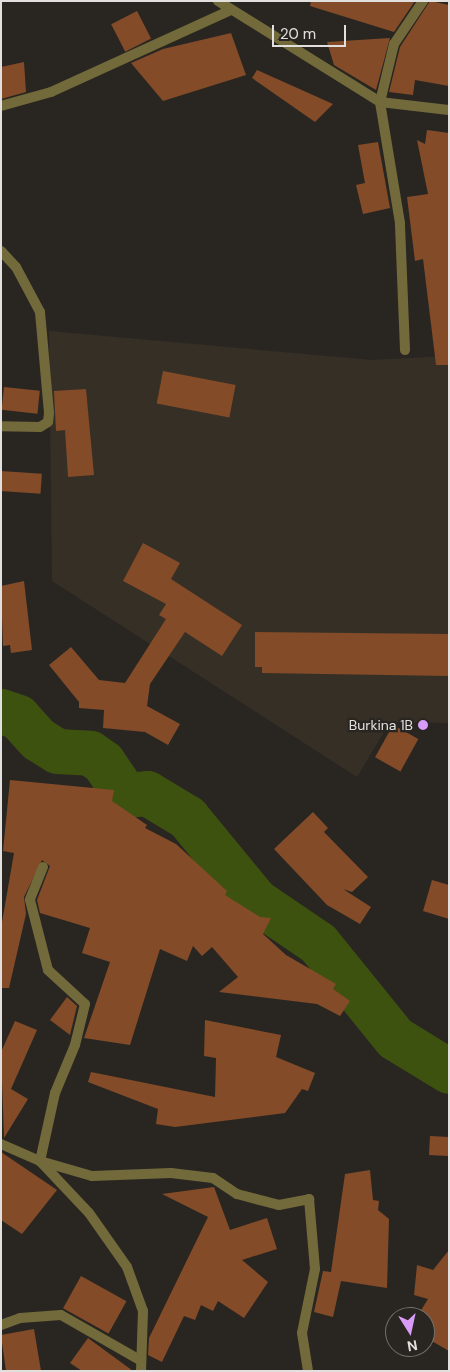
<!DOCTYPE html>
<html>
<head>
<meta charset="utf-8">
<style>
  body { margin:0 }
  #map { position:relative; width:450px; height:1372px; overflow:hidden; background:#292622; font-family:"DM Sans",sans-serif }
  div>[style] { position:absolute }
  .built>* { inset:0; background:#362f26 }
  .river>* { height:45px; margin:-22.5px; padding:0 22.5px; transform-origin:22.5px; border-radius:22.5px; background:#3e5210 }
  .building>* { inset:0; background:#834b27; transform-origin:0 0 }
  .minor>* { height:10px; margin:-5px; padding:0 5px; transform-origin:5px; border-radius:5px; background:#726a3a }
  .dots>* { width:14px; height:14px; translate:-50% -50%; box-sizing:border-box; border:2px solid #292622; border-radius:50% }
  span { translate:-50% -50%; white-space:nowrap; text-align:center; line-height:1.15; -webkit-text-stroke:4.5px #292622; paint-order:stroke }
  .poi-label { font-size:14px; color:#e2e0de }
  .right { translate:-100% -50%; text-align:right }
  .frame { position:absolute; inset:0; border:2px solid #e2e0de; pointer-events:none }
  .north { position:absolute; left:385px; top:1307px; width:50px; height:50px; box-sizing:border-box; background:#292622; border:1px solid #73706d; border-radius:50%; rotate:170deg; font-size:14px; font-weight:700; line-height:20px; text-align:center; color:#e2e0de }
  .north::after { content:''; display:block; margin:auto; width:18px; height:22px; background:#d89bf8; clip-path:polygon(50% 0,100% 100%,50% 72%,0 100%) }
  .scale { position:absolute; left:272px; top:25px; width:74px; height:22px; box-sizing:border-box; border:2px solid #e2e0de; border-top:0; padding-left:6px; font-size:15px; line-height:18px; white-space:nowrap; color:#e2e0de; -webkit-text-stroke:4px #292622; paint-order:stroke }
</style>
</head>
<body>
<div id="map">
  <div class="built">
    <i style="clip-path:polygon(49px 331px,372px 360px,449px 356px,449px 723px,390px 722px,357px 777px,52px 581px)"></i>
  </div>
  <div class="river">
    <i style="left:1px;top:711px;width:18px;rotate:19deg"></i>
    <i style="left:18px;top:717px;width:30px;rotate:48deg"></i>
    <i style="left:38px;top:739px;width:22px;rotate:32deg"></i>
    <i style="left:57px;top:751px;width:33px;rotate:3deg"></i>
    <i style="left:90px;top:753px;width:16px;rotate:35deg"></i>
    <i style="left:103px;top:762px;width:40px;rotate:56deg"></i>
    <i style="left:125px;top:795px;width:22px;rotate:-5deg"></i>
    <i style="left:147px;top:793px;width:47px;rotate:31deg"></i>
    <i style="left:187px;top:817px;width:109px;rotate:50.6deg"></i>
    <i style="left:256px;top:901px;width:75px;rotate:34.1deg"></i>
    <i style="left:318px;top:943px;width:122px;rotate:51deg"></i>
    <i style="left:395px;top:1038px;width:63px;rotate:31.4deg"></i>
  </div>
  <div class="building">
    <i style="clip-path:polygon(311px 1px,415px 1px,394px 32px,310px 6px)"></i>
    <i style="clip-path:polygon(430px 1px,449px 5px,449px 86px,415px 80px,413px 95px,389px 92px,400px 47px)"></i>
    <i style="left:137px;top:11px;width:31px;height:29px;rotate:63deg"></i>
    <i style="clip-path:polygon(231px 33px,246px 75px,163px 101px,131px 63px,163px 49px)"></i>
    <i style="clip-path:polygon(390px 38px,376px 90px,334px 65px,327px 42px)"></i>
    <i style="clip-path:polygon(24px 62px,26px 92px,1px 99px,1px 67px)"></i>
    <i style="clip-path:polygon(257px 70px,333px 104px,315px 122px,252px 78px)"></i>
    <i style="clip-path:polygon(427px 130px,449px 133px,449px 365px,436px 365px,423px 259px,415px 261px,407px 197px,428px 194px,417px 140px,425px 144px)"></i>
    <i style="clip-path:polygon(378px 142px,390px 208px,363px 214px,356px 185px,365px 183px,358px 145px)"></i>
    <i style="left:163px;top:371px;width:74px;height:33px;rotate:11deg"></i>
    <i style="left:4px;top:387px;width:36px;height:23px;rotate:6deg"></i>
    <i style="clip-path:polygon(86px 389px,94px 475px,68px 477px,65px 430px,56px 431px,54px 391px)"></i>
    <i style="left:1px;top:471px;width:41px;height:20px;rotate:4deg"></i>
    <i style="clip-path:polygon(143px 543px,180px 563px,171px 579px,242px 625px,222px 656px,185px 632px,150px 684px,147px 706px,180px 724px,168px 745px,145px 732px,103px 728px,104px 710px,79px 708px,79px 702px,49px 665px,71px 647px,99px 680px,125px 683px,166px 619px,159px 615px,166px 604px,123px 581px)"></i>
    <i style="clip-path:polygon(24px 581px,32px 650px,11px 653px,10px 645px,3px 646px,1px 586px)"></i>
    <i style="clip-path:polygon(255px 632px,449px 634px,449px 676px,262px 673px,262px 667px,255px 667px)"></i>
    <i style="left:393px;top:725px;width:29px;height:37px;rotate:29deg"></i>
    <i style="clip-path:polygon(10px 780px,114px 790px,112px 801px,147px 825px,145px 828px,176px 844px,227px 891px,225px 895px,260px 917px,271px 918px,263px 934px,286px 955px,336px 984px,333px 989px,350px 1001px,340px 1016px,317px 1004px,219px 992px,238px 977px,212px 947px,202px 956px,193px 946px,187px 961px,160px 949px,130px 1045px,84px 1038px,110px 962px,82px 953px,90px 928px,40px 913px,37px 900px,50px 866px,42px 860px,24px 897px,26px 914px,9px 988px,1px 988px,1px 928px,14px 853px,3px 851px)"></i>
    <i style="clip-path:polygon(313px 812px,328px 828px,324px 832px,368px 877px,352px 892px,343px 889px,371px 907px,360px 924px,327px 905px,274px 849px)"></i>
    <i style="clip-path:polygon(432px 880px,449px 885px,449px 919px,423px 911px)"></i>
    <i style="clip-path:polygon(67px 997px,77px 1006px,70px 1035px,50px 1020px)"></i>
    <i style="clip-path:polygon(205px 1020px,281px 1035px,276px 1057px,315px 1073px,308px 1091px,302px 1089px,285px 1113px,175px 1127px,156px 1124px,158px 1109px,88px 1082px,91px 1072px,215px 1097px,216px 1058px,204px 1056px)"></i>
    <i style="clip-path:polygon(15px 1021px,37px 1030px,11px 1089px,28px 1099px,4px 1138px,1px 1052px)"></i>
    <i style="left:430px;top:1136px;width:19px;height:19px;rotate:3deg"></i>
    <i style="clip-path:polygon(1px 1152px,57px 1190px,22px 1234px,1px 1220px)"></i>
    <i style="clip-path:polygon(370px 1170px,373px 1200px,379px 1201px,378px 1210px,389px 1219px,387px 1288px,341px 1281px,333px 1317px,314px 1312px,323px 1271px,331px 1272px,345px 1174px)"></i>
    <i style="clip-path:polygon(214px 1187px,230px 1230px,267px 1218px,277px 1249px,242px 1260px,268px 1282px,244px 1318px,218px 1301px,213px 1311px,201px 1305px,195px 1320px,184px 1316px,162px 1362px,148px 1355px,149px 1338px,208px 1217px,162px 1194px)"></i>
    <i style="clip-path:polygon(449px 1250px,449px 1351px,425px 1337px,425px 1317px,417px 1317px,428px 1299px,414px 1295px,417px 1265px,433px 1270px)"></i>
    <i style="left:81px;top:1276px;width:52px;height:37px;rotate:29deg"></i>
    <i style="clip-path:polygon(34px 1329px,41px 1371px,6px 1371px,1px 1335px)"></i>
    <i style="clip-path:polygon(88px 1338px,133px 1371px,82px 1371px,70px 1363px)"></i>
  </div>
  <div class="minor">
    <i style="left:218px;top:1px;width:191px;rotate:31.9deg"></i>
    <i style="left:380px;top:102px;width:69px;rotate:6.6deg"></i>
    <i style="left:1px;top:106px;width:52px;rotate:-15.6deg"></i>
    <i style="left:51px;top:92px;width:196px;rotate:-24.5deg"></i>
    <i style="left:1px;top:251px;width:22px;rotate:47deg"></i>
    <i style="left:16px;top:267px;width:51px;rotate:61.9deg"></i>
    <i style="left:40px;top:312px;width:101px;rotate:84.9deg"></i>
    <i style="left:49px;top:413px;width:9px;rotate:96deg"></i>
    <i style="left:48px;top:422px;width:9px;rotate:148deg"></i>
    <i style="left:40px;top:427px;width:39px;rotate:-179deg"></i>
    <i style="left:405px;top:350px;width:127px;rotate:-92.3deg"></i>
    <i style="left:400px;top:223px;width:123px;rotate:-99.4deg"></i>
    <i style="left:380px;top:102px;width:60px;rotate:-76.4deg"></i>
    <i style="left:394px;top:44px;width:52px;rotate:-56deg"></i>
    <i style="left:43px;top:867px;width:35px;rotate:112deg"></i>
    <i style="left:30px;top:900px;width:72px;rotate:75.6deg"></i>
    <i style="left:48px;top:970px;width:50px;rotate:42.6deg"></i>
    <i style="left:85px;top:1004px;width:42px;rotate:103.7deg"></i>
    <i style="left:75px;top:1045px;width:52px;rotate:112.6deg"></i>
    <i style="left:55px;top:1093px;width:70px;rotate:102.4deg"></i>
    <i style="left:40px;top:1161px;width:71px;rotate:46.7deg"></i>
    <i style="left:89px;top:1213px;width:66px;rotate:54.9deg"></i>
    <i style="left:127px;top:1267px;width:47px;rotate:70deg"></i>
    <i style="left:143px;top:1311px;width:60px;rotate:91.9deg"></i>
    <i style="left:1px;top:1144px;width:43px;rotate:23.6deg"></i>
    <i style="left:40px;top:1161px;width:54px;rotate:16.1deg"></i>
    <i style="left:92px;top:1176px;width:79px;rotate:-2.2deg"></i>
    <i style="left:171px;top:1173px;width:42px;rotate:6.8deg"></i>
    <i style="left:213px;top:1178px;width:29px;rotate:34deg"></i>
    <i style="left:237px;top:1194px;width:43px;rotate:14.7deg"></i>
    <i style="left:279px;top:1205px;width:31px;rotate:-11deg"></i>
    <i style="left:309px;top:1199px;width:70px;rotate:85.1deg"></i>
    <i style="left:315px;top:1269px;width:65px;rotate:101.5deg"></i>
    <i style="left:302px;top:1333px;width:38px;rotate:81deg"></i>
    <i style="left:1px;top:1325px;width:20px;rotate:-20deg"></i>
    <i style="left:20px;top:1318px;width:41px;rotate:-4.2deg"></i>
    <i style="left:61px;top:1315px;width:89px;rotate:29.7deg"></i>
  </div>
  <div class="dots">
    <i style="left:423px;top:725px;background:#d89bf8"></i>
  </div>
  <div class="poi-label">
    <span class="right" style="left:413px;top:725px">Burkina 1B</span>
  </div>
  <div class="frame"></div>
  <div class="north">N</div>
  <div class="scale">20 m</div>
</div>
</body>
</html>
